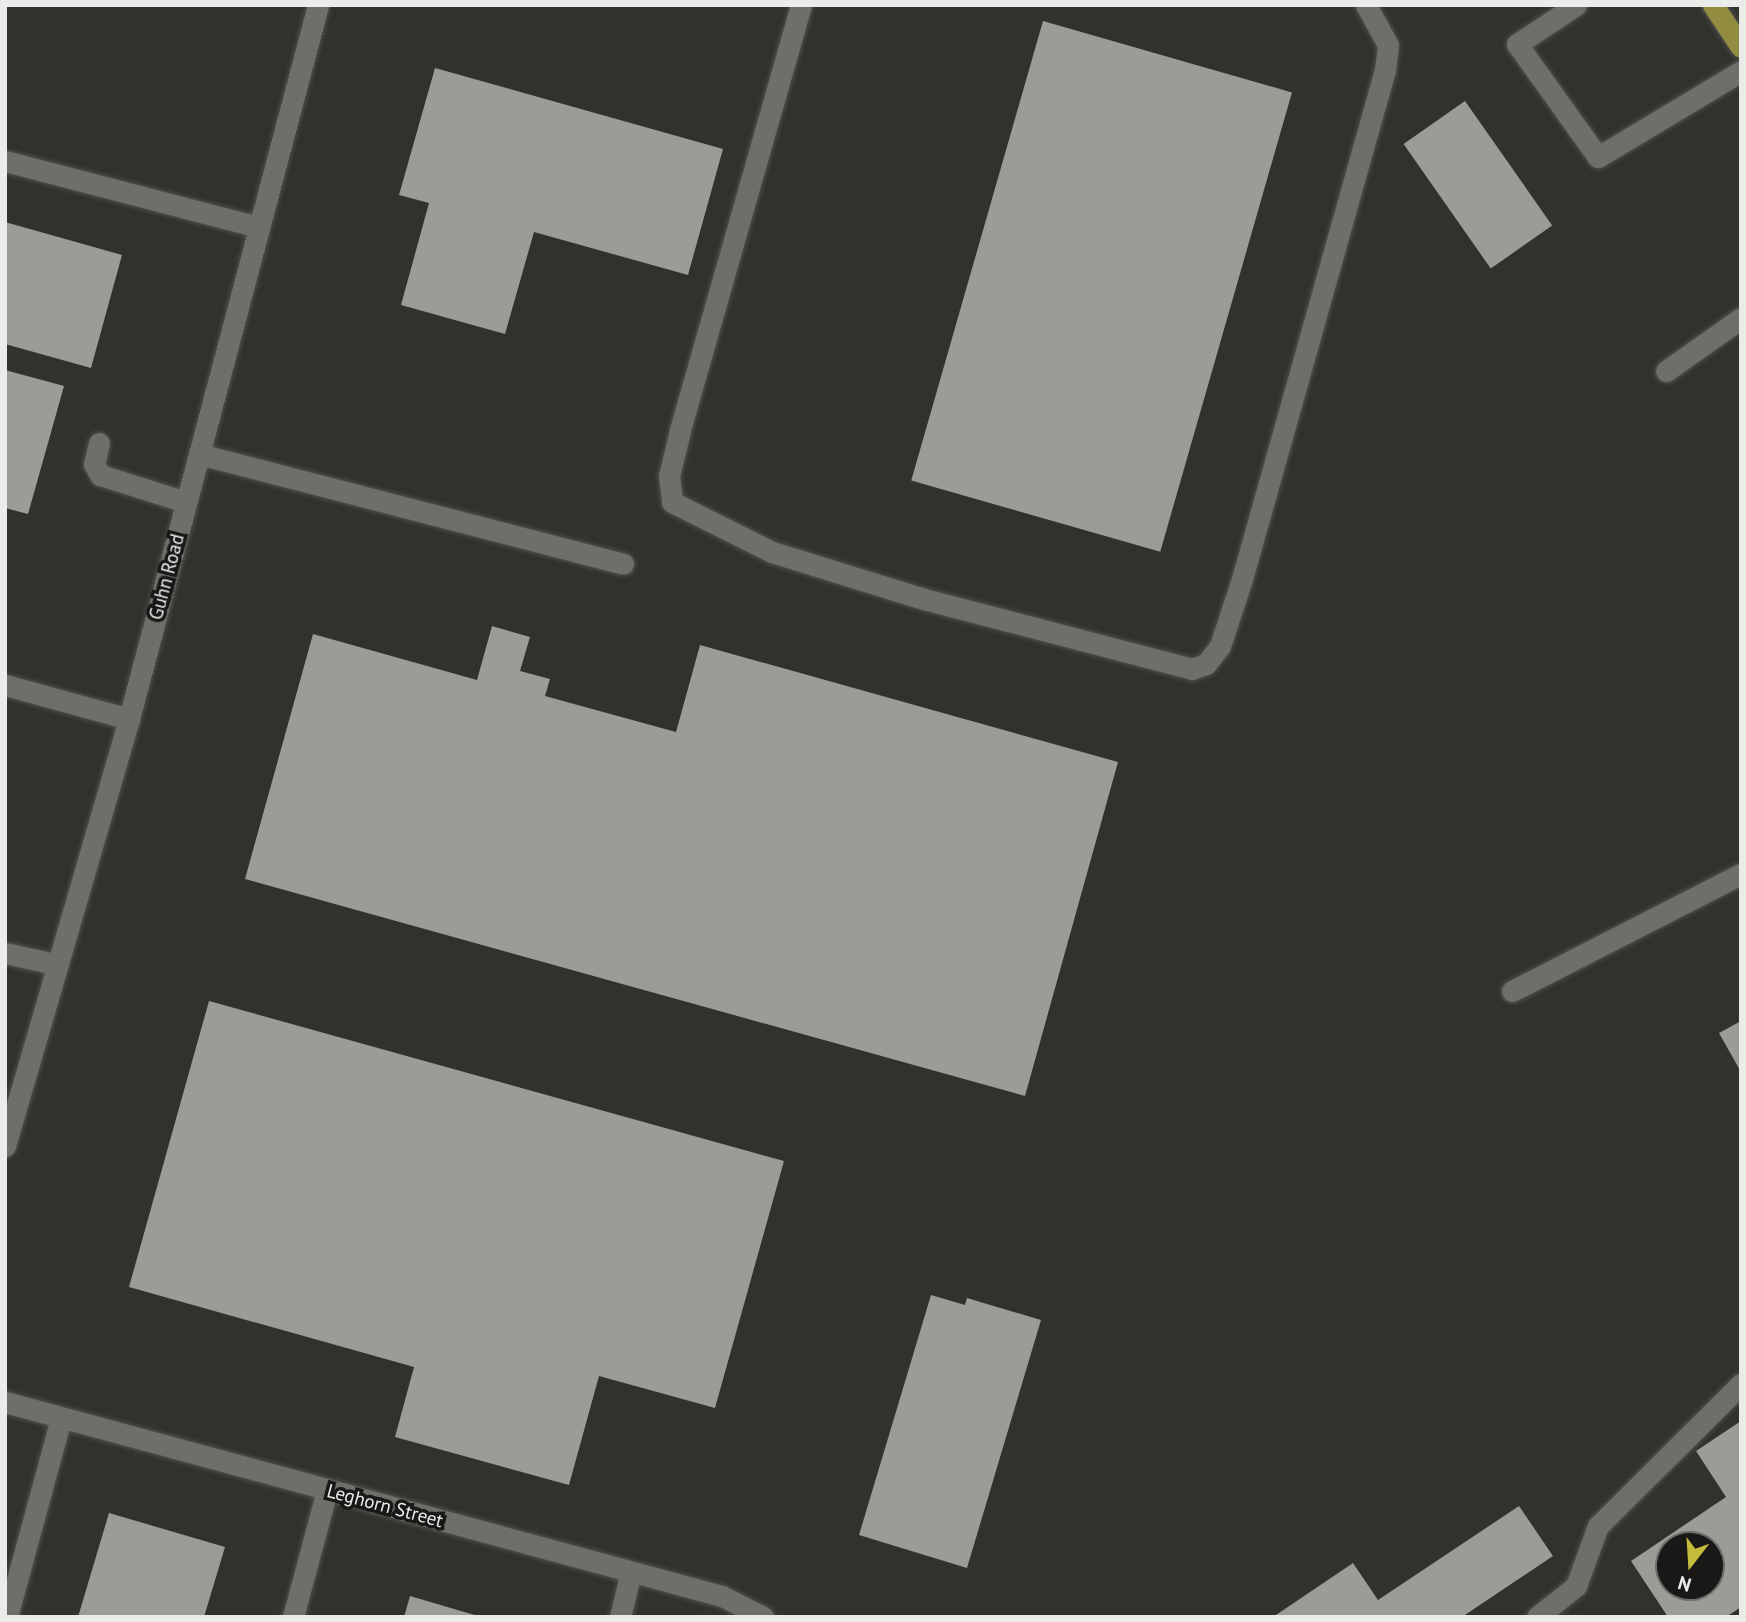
<!DOCTYPE html>
<html>
<head>
<meta charset="utf-8">
<style>
  body { margin:0 }
  #map { position:relative; width:1746px; height:1622px; overflow:hidden; background:#31312e; font-family:"PT Sans",sans-serif }
  div>[style] { position:absolute }
  .building>* { inset:0; background:#9b9b97; transform-origin:0 0 }
  .roads { filter:drop-shadow(0 0 2px #50504d) drop-shadow(0 0 2px #50504d) }
  .minor>* { height:21px; margin:-10.5px; padding:0 10.5px; transform-origin:10.5px; border-radius:10.5px; background:#6e6e6b }
  .major>* { height:21px; margin:-10.5px; padding:0 10.5px; transform-origin:10.5px; border-radius:10.5px; background:#918c40 }
  span { translate:-50% -50%; white-space:nowrap; text-align:center; line-height:1.15; -webkit-text-stroke:7px #191817; paint-order:stroke }
  .street-label { font-size:19px; color:#ebebe9 }
  .frame { position:absolute; inset:0; border:7px solid #ebebe9; pointer-events:none }
  .north { position:absolute; left:1655px; top:1531px; width:70px; height:70px; box-sizing:border-box; background:#191817; border:2px solid #6d6c6b; border-radius:50%; rotate:197deg; font-size:19px; font-weight:700; line-height:28px; text-align:center; color:#ebebe9 }
  .north::after { content:''; display:block; margin:auto; width:24px; height:32px; background:#c6bc3c; clip-path:polygon(50% 0,100% 100%,50% 72%,0 100%) }
</style>
</head>
<body>
<div id="map">
  <div class="building">
    <i style="left:1043px;top:21px;width:259px;height:478px;rotate:16deg"></i>
    <i style="clip-path:polygon(435px 68px,723px 149px,688px 275px,534px 232px,505px 334px,401px 305px,429px 203px,399px 195px)"></i>
    <i style="left:1465px;top:101px;width:152px;height:75px;rotate:55deg"></i>
    <i style="clip-path:polygon(5px 222px,122px 255px,91px 368px,5px 344px)"></i>
    <i style="clip-path:polygon(5px 370px,64px 386px,28px 514px,5px 508px)"></i>
    <i style="clip-path:polygon(492px 626px,530px 637px,520px 671px,550px 679px,545px 696px,676px 732px,700px 645px,1118px 762px,1025px 1096px,245px 879px,313px 634px,477px 680px)"></i>
    <i style="clip-path:polygon(209px 1001px,784px 1161px,715px 1408px,599px 1376px,569px 1485px,395px 1437px,414px 1367px,129px 1287px)"></i>
    <i style="clip-path:polygon(1741px 1021px,1741px 1072px,1719px 1033px)"></i>
    <i style="clip-path:polygon(931px 1295px,965px 1305px,967px 1298px,1041px 1320px,967px 1568px,859px 1535px)"></i>
    <i style="clip-path:polygon(evenodd,1741px 1421px,1741px 1607px,1726px 1617px,1668px 1617px,1631px 1561px,1726px 1497px,1696px 1451px,1741px 1421px,1669px 1545px,1711px 1545px,1711px 1587px,1669px 1587px,1669px 1545px)"></i>
    <i style="clip-path:polygon(1519px 1506px,1553px 1556px,1462px 1617px,1273px 1617px,1353px 1563px,1378px 1600px)"></i>
    <i style="clip-path:polygon(109px 1513px,225px 1547px,204px 1617px,78px 1617px)"></i>
    <i style="clip-path:polygon(410px 1596px,478px 1616px,478px 1617px,404px 1617px)"></i>
  </div>
  <div class="roads">
    <div class="minor">
      <i style="left:801px;top:5px;width:443px;rotate:105.9deg"></i>
      <i style="left:680px;top:431px;width:46px;rotate:103.7deg"></i>
      <i style="left:669px;top:476px;width:26px;rotate:83deg"></i>
      <i style="left:672px;top:502px;width:112px;rotate:26.6deg"></i>
      <i style="left:772px;top:552px;width:159px;rotate:17.2deg"></i>
      <i style="left:924px;top:599px;width:277px;rotate:14.6deg"></i>
      <i style="left:1192px;top:669px;width:15px;rotate:-20deg"></i>
      <i style="left:1206px;top:664px;width:23px;rotate:-52deg"></i>
      <i style="left:1220px;top:646px;width:71px;rotate:-71.8deg"></i>
      <i style="left:1242px;top:579px;width:529px;rotate:-74.31deg"></i>
      <i style="left:1385px;top:70px;width:25px;rotate:-83deg"></i>
      <i style="left:1388px;top:45px;width:46px;rotate:-118.8deg"></i>
      <i style="left:1576px;top:5px;width:71px;rotate:146.5deg"></i>
      <i style="left:1517px;top:44px;width:139px;rotate:54.4deg"></i>
      <i style="left:1598px;top:157px;width:167px;rotate:-31deg"></i>
      <i style="left:5px;top:161px;width:262px;rotate:14.6deg"></i>
      <i style="left:1666px;top:371px;width:92px;rotate:-35.2deg"></i>
      <i style="left:99px;top:443px;width:22px;rotate:103deg"></i>
      <i style="left:94px;top:464px;width:13px;rotate:61deg"></i>
      <i style="left:100px;top:475px;width:90px;rotate:17.4deg"></i>
      <i style="left:199px;top:454px;width:438px;rotate:14.5deg"></i>
      <i style="left:5px;top:685px;width:129px;rotate:15.3deg"></i>
      <i style="left:5px;top:953px;width:51px;rotate:12.4deg"></i>
      <i style="left:1512px;top:991px;width:257px;rotate:-27.1deg"></i>
      <i style="left:5px;top:1146px;width:445px;rotate:-73.8deg"></i>
      <i style="left:129px;top:719px;width:739px;rotate:-75.17deg"></i>
      <i style="left:5px;top:1402px;width:743px;rotate:15.14deg"></i>
      <i style="left:722px;top:1596px;width:46px;rotate:27.1deg"></i>
      <i style="left:7px;top:1617px;width:206px;rotate:-74.8deg"></i>
      <i style="left:293px;top:1617px;width:131px;rotate:-75deg"></i>
      <i style="left:620px;top:1617px;width:46px;rotate:-76.3deg"></i>
      <i style="left:1537px;top:1617px;width:50px;rotate:-38.5deg"></i>
      <i style="left:1576px;top:1586px;width:64px;rotate:-69.9deg"></i>
      <i style="left:1598px;top:1526px;width:202px;rotate:-44.8deg"></i>
    </div>
    <div class="major">
      <i style="left:1713px;top:5px;width:50px;rotate:56.3deg"></i>
    </div>
  </div>
  <div class="street-label">
    <span style="left:167px;top:577px;rotate:-75deg">Guhn Road</span>
    <span style="left:385px;top:1506px;rotate:15deg">Leghorn Street</span>
  </div>
  <div class="frame"></div>
  <div class="north">N</div>
</div>
</body>
</html>
